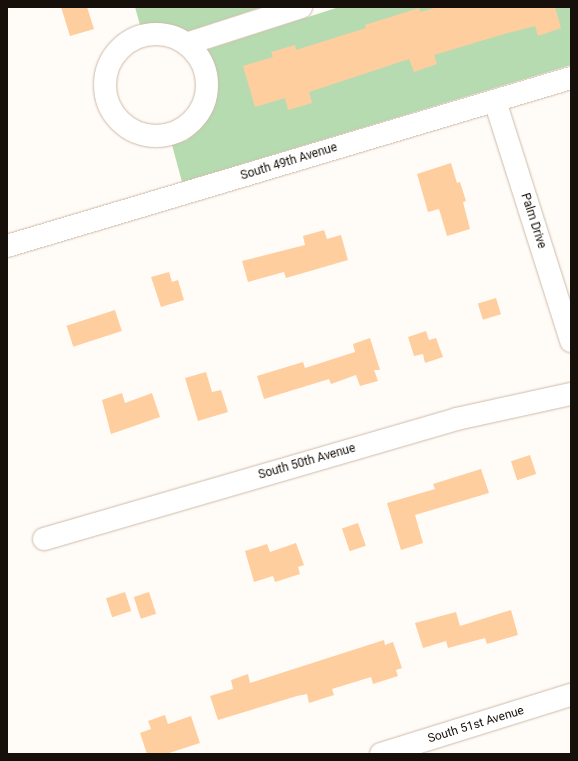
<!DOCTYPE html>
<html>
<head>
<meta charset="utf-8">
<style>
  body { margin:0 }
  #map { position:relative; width:578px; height:761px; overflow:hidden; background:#fffbf7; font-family:Roboto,sans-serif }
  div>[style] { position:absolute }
  .green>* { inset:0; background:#b6dbb1 }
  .building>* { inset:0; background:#ffce9f; transform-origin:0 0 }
  .roads { filter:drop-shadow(0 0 1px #cebba8) drop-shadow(0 0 1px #cebba8) }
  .street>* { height:22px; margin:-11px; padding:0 11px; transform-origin:11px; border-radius:11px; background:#fff }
  .street>.ring { margin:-11px; padding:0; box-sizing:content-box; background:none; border:22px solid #fff; border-radius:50% }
  span { translate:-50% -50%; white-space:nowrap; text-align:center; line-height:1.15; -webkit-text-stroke:3px #fff; paint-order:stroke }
  .street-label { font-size:12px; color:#17100a }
  .frame { position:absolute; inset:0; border:8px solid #17100a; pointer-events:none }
</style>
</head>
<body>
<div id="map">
  <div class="green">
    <i style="clip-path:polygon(135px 7px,262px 7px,186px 32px,172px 25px,155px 23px,140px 25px)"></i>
    <i style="clip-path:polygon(339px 7px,571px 7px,571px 65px,182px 182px,172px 145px,187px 140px,200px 129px,213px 109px,217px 92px,216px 71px,206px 50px)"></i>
  </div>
  <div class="building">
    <i style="clip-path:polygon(61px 7px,87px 7px,94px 29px,70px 36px)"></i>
    <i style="clip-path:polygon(438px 7px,555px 7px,561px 28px,538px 36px,535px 26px,504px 34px,434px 55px,437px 64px,414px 72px,409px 59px,309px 92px,312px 103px,288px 110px,285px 98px,255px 107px,243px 66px,273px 57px,271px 52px,295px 45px,296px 50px,366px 28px,365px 25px,419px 8px,420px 12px)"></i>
    <i style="clip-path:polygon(451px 163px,457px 183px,460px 182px,466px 201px,463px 202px,470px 229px,447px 236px,439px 209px,428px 212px,417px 174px)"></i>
    <i style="clip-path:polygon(324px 230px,327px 239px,341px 235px,348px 260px,286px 278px,284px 272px,248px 282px,242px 261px,305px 245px,303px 236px)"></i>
    <i style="clip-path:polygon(169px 272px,172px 282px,178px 280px,184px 300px,161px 307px,151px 277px)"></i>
    <i style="left:496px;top:298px;width:17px;height:19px;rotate:73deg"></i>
    <i style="left:115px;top:310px;width:22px;height:51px;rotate:72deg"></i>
    <i style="clip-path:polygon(426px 331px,429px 340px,436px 338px,443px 357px,425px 363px,423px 354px,414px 356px,408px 337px)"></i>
    <i style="clip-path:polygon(370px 338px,380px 370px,374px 370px,378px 381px,360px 386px,356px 375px,331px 384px,329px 379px,264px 399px,257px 376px,303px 362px,305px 368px,355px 352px,353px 344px)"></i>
    <i style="clip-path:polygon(206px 372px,212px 392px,221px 390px,228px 412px,198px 421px,185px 378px)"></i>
    <i style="clip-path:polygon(122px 393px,125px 403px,152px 393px,160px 417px,111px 434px,102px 400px)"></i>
    <i style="left:530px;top:455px;width:20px;height:20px;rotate:72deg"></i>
    <i style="clip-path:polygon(481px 469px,489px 493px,415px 515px,423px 543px,401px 550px,387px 503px,435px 489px,433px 484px)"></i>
    <i style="left:358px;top:523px;width:24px;height:17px;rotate:71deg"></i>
    <i style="clip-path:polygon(296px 543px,304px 565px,298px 567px,300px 574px,275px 582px,273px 576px,254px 582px,245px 551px,267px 544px,270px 552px)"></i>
    <i style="left:125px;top:592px;width:20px;height:20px;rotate:72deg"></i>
    <i style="left:149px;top:592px;width:23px;height:16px;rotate:72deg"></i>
    <i style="clip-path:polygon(511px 610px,518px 635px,487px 644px,485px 638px,448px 648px,446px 641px,423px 648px,415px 623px,456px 612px,460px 626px)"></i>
    <i style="clip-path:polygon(384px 640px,385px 645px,393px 642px,402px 668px,396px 670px,398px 676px,373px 684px,371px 677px,332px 689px,334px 695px,309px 703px,307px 694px,297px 696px,218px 720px,210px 696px,233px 689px,231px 680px,248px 674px,250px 683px)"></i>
    <i style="clip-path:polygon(165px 715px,168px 724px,191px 716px,200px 743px,166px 754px,147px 754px,140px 733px,151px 729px,148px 721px)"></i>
  </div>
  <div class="roads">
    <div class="street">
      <i class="ring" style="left:105px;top:34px;width:80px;height:80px"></i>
      <i style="left:186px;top:44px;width:121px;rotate:-17.8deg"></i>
      <i style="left:495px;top:101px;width:252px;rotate:72.4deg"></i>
      <i style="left:7px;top:246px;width:588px;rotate:-16.59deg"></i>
      <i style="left:44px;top:539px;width:430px;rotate:-16.2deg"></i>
      <i style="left:457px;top:419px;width:117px;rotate:-12.4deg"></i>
      <i style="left:381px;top:754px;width:199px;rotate:-17.3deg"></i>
    </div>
  </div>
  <div class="street-label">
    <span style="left:289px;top:162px;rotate:-17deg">South 49th Avenue</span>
    <span style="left:533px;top:221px;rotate:72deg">Palm Drive</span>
    <span style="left:307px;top:462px;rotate:-16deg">South 50th Avenue</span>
    <span style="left:476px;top:725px;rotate:-17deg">South 51st Avenue</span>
  </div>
  <div class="frame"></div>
</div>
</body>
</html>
